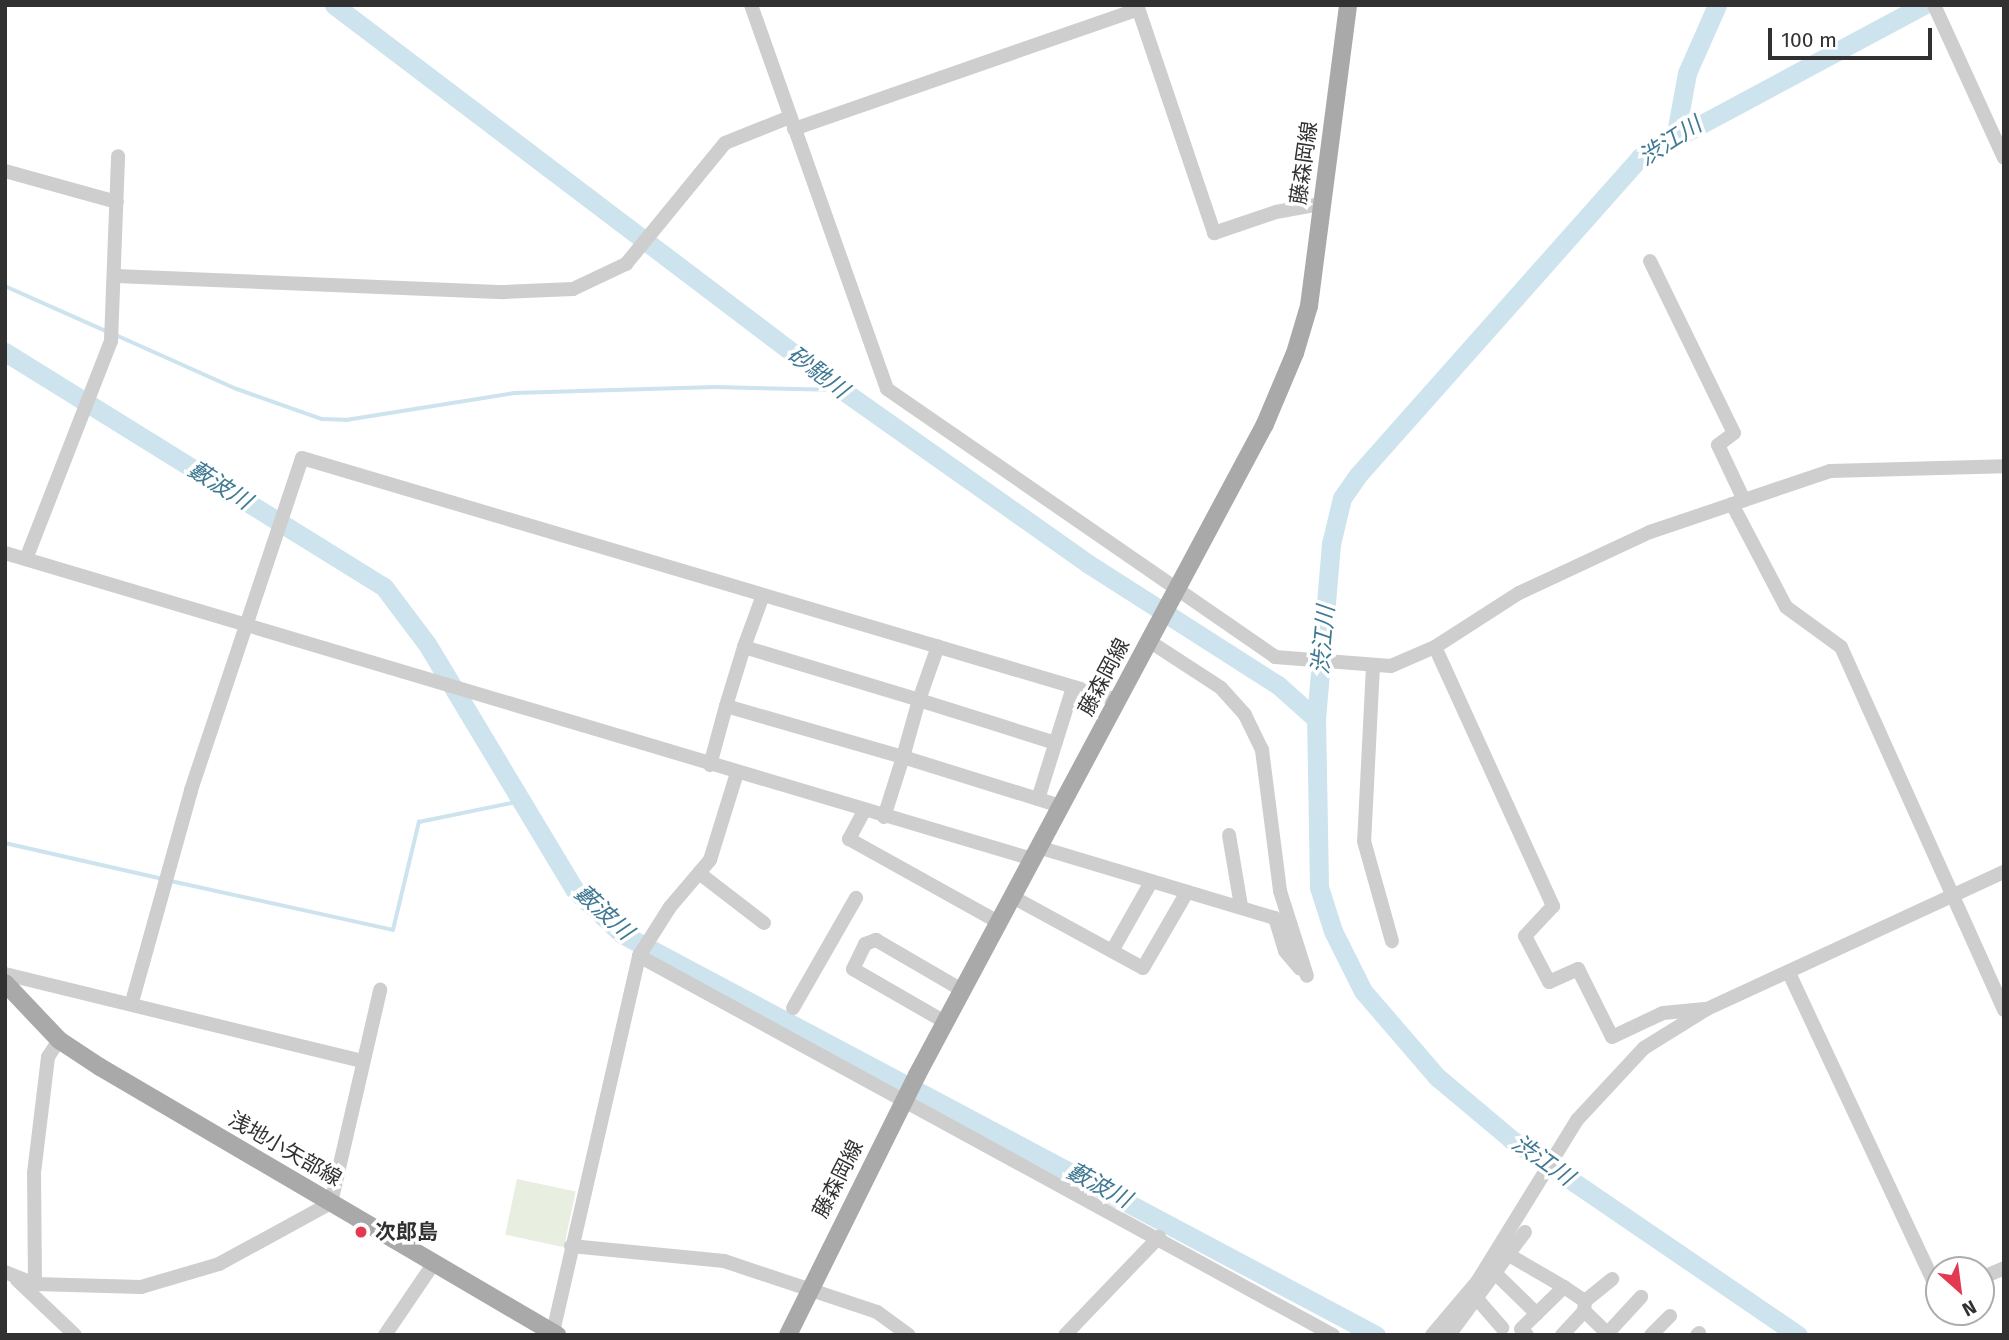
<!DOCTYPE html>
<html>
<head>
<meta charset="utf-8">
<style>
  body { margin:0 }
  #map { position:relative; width:2009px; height:1340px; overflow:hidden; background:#fff; font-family:"Fira Sans","Noto Sans JP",sans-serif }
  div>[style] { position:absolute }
  .green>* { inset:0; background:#e8eee0; transform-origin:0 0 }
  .stream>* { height:3.5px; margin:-1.75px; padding:0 1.75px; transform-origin:1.75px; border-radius:1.75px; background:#cde3ed }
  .river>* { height:19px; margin:-9.5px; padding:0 9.5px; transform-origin:9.5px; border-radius:9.5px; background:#cde3ed }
  .minor>* { height:14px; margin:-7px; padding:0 7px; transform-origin:7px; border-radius:7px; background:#cecece }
  .major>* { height:18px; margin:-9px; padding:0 9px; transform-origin:9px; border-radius:9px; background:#a9a9a9 }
  .dots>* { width:19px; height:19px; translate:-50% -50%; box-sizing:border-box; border:4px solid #fff; border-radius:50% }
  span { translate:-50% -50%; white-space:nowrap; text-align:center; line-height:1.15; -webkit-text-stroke:7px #fff; paint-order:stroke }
  .street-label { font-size:21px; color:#313131 }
  .poi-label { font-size:21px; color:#313131; font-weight:700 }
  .left { translate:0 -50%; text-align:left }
  .water-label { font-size:23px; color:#3f7993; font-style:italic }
  .frame { position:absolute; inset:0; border:7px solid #313131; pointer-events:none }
  .north { position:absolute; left:1925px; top:1256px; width:70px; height:70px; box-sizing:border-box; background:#fff; border:2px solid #adadad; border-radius:50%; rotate:152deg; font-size:19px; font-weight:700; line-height:28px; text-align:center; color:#313131 }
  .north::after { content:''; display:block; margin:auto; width:24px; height:32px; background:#e33952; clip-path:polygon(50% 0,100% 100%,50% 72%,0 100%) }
  .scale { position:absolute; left:1768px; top:28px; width:164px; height:32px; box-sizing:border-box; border:4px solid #313131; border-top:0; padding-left:9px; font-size:21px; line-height:24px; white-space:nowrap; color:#313131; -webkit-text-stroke:5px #fff; paint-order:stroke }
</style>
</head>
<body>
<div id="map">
  <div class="green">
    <i style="left:517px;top:1179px;width:60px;height:57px;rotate:12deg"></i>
  </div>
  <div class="stream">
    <i style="left:5px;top:286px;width:111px;rotate:24deg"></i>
    <i style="left:116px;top:335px;width:133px;rotate:24.1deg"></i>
    <i style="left:237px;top:389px;width:90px;rotate:19.4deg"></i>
    <i style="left:322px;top:419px;width:24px;rotate:2deg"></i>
    <i style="left:346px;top:420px;width:170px;rotate:-9.1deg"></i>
    <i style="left:514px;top:393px;width:201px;rotate:-1.7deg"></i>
    <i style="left:715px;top:387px;width:127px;rotate:1.4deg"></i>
    <i style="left:5px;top:843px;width:163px;rotate:12.8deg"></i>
    <i style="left:171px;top:881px;width:227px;rotate:12.4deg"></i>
    <i style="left:393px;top:930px;width:111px;rotate:-76.5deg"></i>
    <i style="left:419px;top:822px;width:104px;rotate:-11.6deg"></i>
  </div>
  <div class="river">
    <i style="left:334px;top:5px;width:637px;rotate:37.16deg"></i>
    <i style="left:842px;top:390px;width:300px;rotate:35.2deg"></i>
    <i style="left:1087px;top:563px;width:227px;rotate:32.6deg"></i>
    <i style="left:1278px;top:685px;width:51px;rotate:41.8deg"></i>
    <i style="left:1676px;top:133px;width:61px;rotate:-79.6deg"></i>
    <i style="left:1687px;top:73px;width:74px;rotate:-66.2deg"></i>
    <i style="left:5px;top:352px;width:446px;rotate:31.8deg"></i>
    <i style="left:384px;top:587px;width:71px;rotate:53deg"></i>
    <i style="left:427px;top:644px;width:287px;rotate:59deg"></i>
    <i style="left:575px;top:890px;width:64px;rotate:43.1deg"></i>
    <i style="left:622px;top:934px;width:854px;rotate:28.01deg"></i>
    <i style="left:1798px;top:1335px;width:348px;rotate:-145.7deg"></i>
    <i style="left:1511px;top:1139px;width:97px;rotate:-140deg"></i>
    <i style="left:1437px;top:1077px;width:113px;rotate:-130.7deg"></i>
    <i style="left:1363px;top:991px;width:67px;rotate:-116.6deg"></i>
    <i style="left:1333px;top:931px;width:46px;rotate:-107.7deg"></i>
    <i style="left:1319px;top:887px;width:168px;rotate:-91deg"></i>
    <i style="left:1316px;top:719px;width:176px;rotate:-85.1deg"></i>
    <i style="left:1331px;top:544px;width:47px;rotate:-76.6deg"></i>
    <i style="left:1342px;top:498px;width:28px;rotate:-55deg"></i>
    <i style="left:1358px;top:475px;width:425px;rotate:-48.4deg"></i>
    <i style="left:1640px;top:157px;width:322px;rotate:-28.2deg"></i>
  </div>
  <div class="minor">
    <i style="left:751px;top:5px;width:407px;rotate:70.5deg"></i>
    <i style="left:887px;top:389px;width:472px;rotate:34.6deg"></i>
    <i style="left:1275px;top:657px;width:116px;rotate:4.4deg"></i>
    <i style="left:1391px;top:666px;width:48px;rotate:-23.4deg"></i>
    <i style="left:1435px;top:647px;width:100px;rotate:-32.7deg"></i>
    <i style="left:1519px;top:593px;width:145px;rotate:-25deg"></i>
    <i style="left:1650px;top:532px;width:190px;rotate:-18.7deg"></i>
    <i style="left:1830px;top:471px;width:174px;rotate:-1.6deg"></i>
    <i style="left:1137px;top:5px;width:241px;rotate:71.3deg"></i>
    <i style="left:1214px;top:233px;width:65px;rotate:-18.7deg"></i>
    <i style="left:1276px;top:212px;width:46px;rotate:-10.1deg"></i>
    <i style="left:1934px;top:5px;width:168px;rotate:65.4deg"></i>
    <i style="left:794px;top:129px;width:364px;rotate:-19.2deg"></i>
    <i style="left:5px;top:171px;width:116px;rotate:15.5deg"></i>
    <i style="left:1650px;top:261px;width:191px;rotate:64deg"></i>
    <i style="left:1734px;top:433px;width:20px;rotate:143deg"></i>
    <i style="left:1718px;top:445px;width:61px;rotate:64.7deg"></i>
    <i style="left:116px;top:276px;width:388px;rotate:2.4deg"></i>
    <i style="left:504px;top:292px;width:69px;rotate:-2.5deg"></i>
    <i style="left:573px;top:289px;width:59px;rotate:-25.3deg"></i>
    <i style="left:626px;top:264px;width:156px;rotate:-50.7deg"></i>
    <i style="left:725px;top:143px;width:70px;rotate:-21.8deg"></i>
    <i style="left:1732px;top:504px;width:116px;rotate:62.3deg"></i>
    <i style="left:1786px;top:607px;width:68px;rotate:36deg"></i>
    <i style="left:1841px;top:647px;width:398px;rotate:65.8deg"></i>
    <i style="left:5px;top:553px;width:1072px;rotate:16.59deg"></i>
    <i style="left:26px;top:559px;width:234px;rotate:-68.7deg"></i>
    <i style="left:111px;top:341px;width:185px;rotate:-87.8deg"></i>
    <i style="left:1149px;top:641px;width:86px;rotate:33.1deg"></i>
    <i style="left:1221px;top:688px;width:36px;rotate:48deg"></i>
    <i style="left:1245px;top:715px;width:39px;rotate:64deg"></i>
    <i style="left:1262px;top:750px;width:142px;rotate:82.7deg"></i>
    <i style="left:1280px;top:891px;width:89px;rotate:72.4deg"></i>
    <i style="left:744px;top:647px;width:55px;rotate:-69.9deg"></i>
    <i style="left:1435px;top:647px;width:285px;rotate:65.5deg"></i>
    <i style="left:1553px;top:906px;width:41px;rotate:133deg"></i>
    <i style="left:1525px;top:936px;width:52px;rotate:62.4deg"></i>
    <i style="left:1549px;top:982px;width:32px;rotate:-24deg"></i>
    <i style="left:1578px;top:969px;width:76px;rotate:63.4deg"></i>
    <i style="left:1612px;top:1037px;width:56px;rotate:-25.2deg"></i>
    <i style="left:1663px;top:1013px;width:42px;rotate:-5.4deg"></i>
    <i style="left:1373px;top:666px;width:175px;rotate:92.9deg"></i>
    <i style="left:1364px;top:841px;width:104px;rotate:74.4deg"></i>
    <i style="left:726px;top:706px;width:62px;rotate:-73deg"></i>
    <i style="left:744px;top:647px;width:183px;rotate:16.8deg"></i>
    <i style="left:919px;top:700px;width:57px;rotate:-70.6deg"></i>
    <i style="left:710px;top:765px;width:61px;rotate:-74.8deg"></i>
    <i style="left:726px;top:706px;width:184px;rotate:16.1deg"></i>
    <i style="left:903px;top:757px;width:59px;rotate:-74.3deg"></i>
    <i style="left:919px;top:700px;width:143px;rotate:17.5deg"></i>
    <i style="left:1038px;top:799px;width:117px;rotate:-72.6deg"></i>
    <i style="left:864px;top:811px;width:32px;rotate:118deg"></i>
    <i style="left:849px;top:839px;width:171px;rotate:29.1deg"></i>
    <i style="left:884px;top:817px;width:63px;rotate:-72.4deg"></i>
    <i style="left:903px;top:757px;width:164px;rotate:17.3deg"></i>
    <i style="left:1229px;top:835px;width:72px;rotate:80.4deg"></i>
    <i style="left:1038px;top:847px;width:247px;rotate:16.7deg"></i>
    <i style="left:1275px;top:918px;width:34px;rotate:73deg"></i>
    <i style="left:1285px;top:951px;width:23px;rotate:50deg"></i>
    <i style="left:699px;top:873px;width:82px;rotate:37.6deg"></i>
    <i style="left:1011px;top:896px;width:150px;rotate:28.6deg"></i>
    <i style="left:1143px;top:968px;width:88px;rotate:-59.9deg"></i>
    <i style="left:1112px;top:951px;width:79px;rotate:-60.5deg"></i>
    <i style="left:639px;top:956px;width:791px;rotate:28.64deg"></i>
    <i style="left:1789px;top:973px;width:353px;rotate:64.9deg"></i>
    <i style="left:5px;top:974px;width:367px;rotate:13.7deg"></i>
    <i style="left:132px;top:1002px;width:220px;rotate:-74.4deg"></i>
    <i style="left:191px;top:790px;width:350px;rotate:-71.5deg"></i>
    <i style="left:302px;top:458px;width:851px;rotate:16.52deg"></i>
    <i style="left:793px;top:1008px;width:127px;rotate:-60.2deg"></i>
    <i style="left:945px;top:1022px;width:106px;rotate:-150.1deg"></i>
    <i style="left:853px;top:969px;width:28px;rotate:-64deg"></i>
    <i style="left:865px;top:944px;width:12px;rotate:-20deg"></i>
    <i style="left:876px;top:940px;width:99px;rotate:30.2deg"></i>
    <i style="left:571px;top:1246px;width:154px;rotate:5.6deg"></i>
    <i style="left:724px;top:1261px;width:161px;rotate:18.4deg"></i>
    <i style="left:877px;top:1312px;width:39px;rotate:36deg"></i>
    <i style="left:1509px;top:1255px;width:64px;rotate:30.2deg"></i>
    <i style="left:5px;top:1272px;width:32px;rotate:22deg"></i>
    <i style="left:35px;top:1284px;width:106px;rotate:1.6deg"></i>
    <i style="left:141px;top:1287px;width:81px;rotate:-16.4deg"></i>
    <i style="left:219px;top:1264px;width:128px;rotate:-28.6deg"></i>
    <i style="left:331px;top:1203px;width:219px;rotate:-77deg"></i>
    <i style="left:1496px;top:1274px;width:57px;rotate:44.3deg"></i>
    <i style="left:1981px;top:1278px;width:25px;rotate:-23deg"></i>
    <i style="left:17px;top:1280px;width:80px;rotate:43.5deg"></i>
    <i style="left:35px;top:1284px;width:111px;rotate:-90.5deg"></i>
    <i style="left:34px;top:1173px;width:117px;rotate:-83.1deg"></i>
    <i style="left:48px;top:1057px;width:20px;rotate:-57deg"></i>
    <i style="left:1478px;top:1300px;width:37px;rotate:49deg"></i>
    <i style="left:1605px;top:1331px;width:29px;rotate:-136deg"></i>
    <i style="left:1584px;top:1311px;width:10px;rotate:-84deg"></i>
    <i style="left:1585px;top:1301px;width:35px;rotate:-39deg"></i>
    <i style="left:553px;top:1332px;width:386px;rotate:-77.1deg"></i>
    <i style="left:639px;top:956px;width:58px;rotate:-57.7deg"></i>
    <i style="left:670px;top:907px;width:62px;rotate:-49.6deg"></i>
    <i style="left:710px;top:860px;width:91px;rotate:-72.8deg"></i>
    <i style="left:385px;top:1335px;width:87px;rotate:-55.8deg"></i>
    <i style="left:1065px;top:1335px;width:136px;rotate:-46.2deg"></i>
    <i style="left:1432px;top:1335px;width:70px;rotate:-49.7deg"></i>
    <i style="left:1477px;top:1282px;width:190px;rotate:-58.3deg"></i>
    <i style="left:1577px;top:1120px;width:98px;rotate:-47.1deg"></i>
    <i style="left:1644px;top:1048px;width:74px;rotate:-31.8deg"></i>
    <i style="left:1707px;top:1009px;width:327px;rotate:-24.8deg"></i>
    <i style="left:1449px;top:1335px;width:128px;rotate:-53.6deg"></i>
    <i style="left:1527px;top:1335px;width:8px;rotate:-135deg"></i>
    <i style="left:1521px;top:1329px;width:60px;rotate:-44.3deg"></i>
    <i style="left:1564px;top:1287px;width:25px;rotate:34deg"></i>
    <i style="left:1562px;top:1335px;width:33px;rotate:-47deg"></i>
    <i style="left:1606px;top:1335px;width:52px;rotate:-47.4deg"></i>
    <i style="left:1651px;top:1335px;width:27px;rotate:-45deg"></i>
    <i style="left:1697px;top:1335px;width:3px;rotate:-45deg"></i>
  </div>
  <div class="major">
    <i style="left:5px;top:983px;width:79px;rotate:46.5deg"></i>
    <i style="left:59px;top:1040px;width:49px;rotate:33.4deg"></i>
    <i style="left:100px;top:1067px;width:530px;rotate:30.39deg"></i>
    <i style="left:788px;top:1335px;width:290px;rotate:-63.6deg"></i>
    <i style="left:917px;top:1075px;width:738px;rotate:-61.87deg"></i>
    <i style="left:1265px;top:424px;width:77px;rotate:-67.1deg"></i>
    <i style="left:1295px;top:353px;width:49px;rotate:-73.4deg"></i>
    <i style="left:1309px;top:306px;width:304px;rotate:-82.6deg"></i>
  </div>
  <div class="dots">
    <i style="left:361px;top:1232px;background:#e33952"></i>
  </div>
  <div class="street-label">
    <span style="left:1304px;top:163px;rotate:-82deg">藤森岡線</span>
    <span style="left:1104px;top:677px;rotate:-62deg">藤森岡線</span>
    <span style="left:285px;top:1149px;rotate:30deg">浅地小矢部線</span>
    <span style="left:838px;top:1179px;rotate:-63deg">藤森岡線</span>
  </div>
  <div class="poi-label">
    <span class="left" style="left:375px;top:1232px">次郎島</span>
  </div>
  <div class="water-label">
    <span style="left:1670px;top:141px;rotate:-33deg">渋江川</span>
    <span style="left:818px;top:372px;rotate:37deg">砂馳川</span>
    <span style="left:220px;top:485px;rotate:32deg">藪波川</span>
    <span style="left:1323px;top:640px;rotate:-85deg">渋江川</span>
    <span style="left:604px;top:912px;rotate:42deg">藪波川</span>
    <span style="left:1543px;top:1160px;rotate:35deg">渋江川</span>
    <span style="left:1099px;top:1185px;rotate:28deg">藪波川</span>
  </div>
  <div class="frame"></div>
  <div class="north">N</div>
  <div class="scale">100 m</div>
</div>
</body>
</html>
